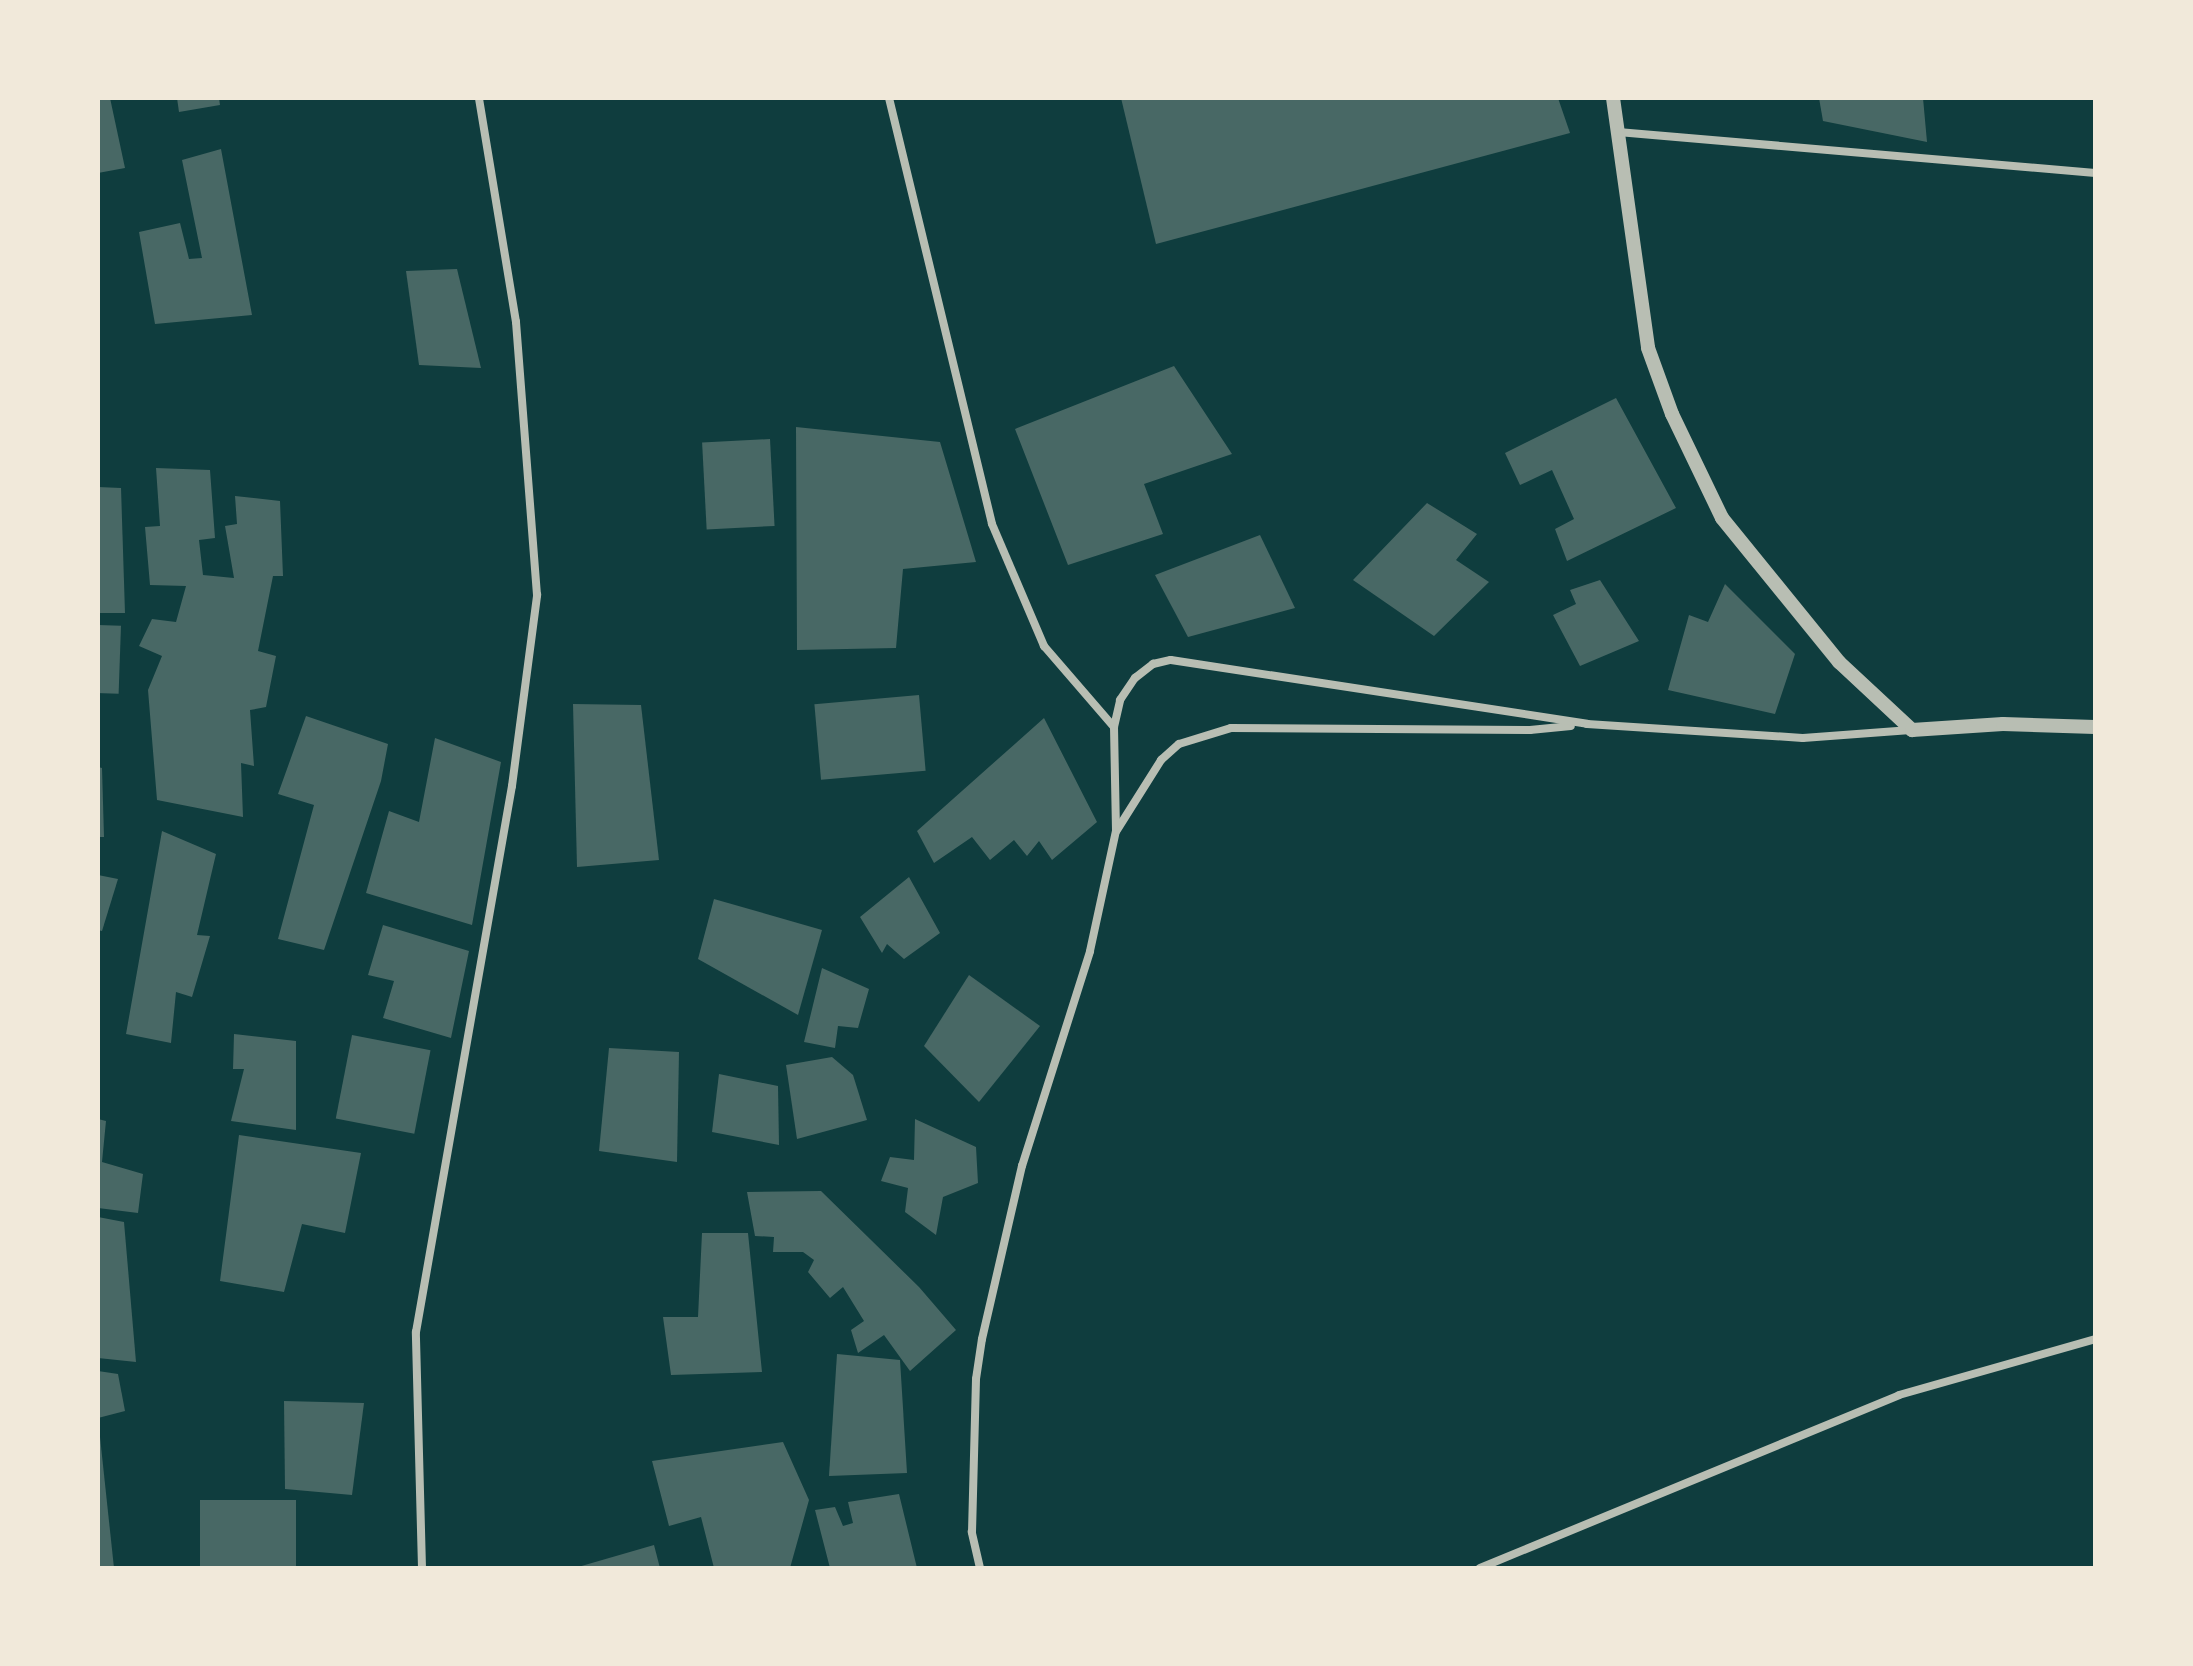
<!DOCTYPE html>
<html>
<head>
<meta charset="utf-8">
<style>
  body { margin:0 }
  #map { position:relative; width:2193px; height:1666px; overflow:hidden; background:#0f3d3e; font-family:Rubik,sans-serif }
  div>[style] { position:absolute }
  .building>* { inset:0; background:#486865; transform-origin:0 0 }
  .minor>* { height:8px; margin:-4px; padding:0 4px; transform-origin:4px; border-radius:4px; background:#b8beb3 }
  .tertiary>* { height:14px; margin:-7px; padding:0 7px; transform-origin:7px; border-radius:7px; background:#b8beb3 }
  span { translate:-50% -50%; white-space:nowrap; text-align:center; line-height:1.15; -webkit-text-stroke:6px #f1e9da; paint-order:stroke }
  .frame { position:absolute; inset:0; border:100px solid #f1e9da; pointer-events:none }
</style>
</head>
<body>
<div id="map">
  <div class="building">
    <i style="clip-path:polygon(98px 98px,110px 98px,125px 168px,98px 173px)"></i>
    <i style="clip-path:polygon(177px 98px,219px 98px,220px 105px,179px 112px)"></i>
    <i style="clip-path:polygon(1121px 98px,1558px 98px,1570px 133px,1156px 244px)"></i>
    <i style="clip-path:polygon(1819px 98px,1923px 98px,1927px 142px,1823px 121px)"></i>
    <i style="clip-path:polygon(221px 149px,252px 315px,155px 324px,139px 232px,180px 223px,189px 259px,202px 258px,182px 160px)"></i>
    <i style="clip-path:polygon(457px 269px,481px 368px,419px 365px,406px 271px)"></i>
    <i style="clip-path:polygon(1174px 366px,1232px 454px,1144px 484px,1163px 534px,1068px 565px,1015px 429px)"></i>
    <i style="clip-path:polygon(1616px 398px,1676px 508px,1567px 561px,1555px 529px,1574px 519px,1552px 470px,1520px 485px,1505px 453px)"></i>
    <i style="clip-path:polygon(796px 427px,940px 442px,976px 562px,903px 569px,896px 648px,797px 650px)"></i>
    <i style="left:770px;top:439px;width:87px;height:68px;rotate:87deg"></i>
    <i style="clip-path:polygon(156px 468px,210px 470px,215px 538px,199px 540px,203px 575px,234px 578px,225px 526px,237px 524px,235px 496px,280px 501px,283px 576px,273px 576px,258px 651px,276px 656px,266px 707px,250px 710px,254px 766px,241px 763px,243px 817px,157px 800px,148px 690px,162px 656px,139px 646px,152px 619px,176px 622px,186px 586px,150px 585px,145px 527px,160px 526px)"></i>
    <i style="clip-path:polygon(98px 487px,121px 488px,125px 613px,98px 613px)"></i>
    <i style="clip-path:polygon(1427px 503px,1477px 534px,1456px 560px,1489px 582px,1434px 636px,1353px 580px)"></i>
    <i style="clip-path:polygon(1260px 535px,1295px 608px,1188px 637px,1155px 575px)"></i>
    <i style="clip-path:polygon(1600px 580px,1639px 641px,1580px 666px,1553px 615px,1576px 604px,1570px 590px)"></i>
    <i style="clip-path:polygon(1725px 584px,1795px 654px,1775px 714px,1668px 690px,1689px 615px,1708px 622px)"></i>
    <i style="left:98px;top:625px;width:23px;height:68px;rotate:2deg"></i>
    <i style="left:919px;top:695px;width:76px;height:105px;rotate:85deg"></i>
    <i style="clip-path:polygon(573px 704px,641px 705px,659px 860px,577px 867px)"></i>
    <i style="clip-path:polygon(306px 716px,388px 744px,381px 781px,324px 950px,278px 939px,314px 805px,278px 794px)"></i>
    <i style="clip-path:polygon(1044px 718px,1097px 822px,1052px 860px,1039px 841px,1027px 856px,1014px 840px,990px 860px,972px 837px,934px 863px,917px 831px)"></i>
    <i style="clip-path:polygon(435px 738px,501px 762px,472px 925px,366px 893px,389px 811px,419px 822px)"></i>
    <i style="clip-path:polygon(98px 767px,102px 768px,104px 837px,98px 837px)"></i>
    <i style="clip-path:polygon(162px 831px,216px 854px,197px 935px,210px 936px,192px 997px,176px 992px,171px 1043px,126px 1034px)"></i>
    <i style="clip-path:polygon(98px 875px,118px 879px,102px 931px,98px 930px)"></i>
    <i style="clip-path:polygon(909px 877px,940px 933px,904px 959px,887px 944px,882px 953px,860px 917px)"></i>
    <i style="clip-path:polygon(714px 899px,822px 930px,798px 1015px,698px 959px)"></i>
    <i style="clip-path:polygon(383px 925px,469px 951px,451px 1038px,383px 1018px,394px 981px,368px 975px)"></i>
    <i style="clip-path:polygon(822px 968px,869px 989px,858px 1028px,838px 1026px,835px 1048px,804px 1042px)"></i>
    <i style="clip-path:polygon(969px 975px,1040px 1026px,979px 1102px,924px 1046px)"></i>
    <i style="clip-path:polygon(234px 1034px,296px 1041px,296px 1130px,231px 1121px,244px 1069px,233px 1069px)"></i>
    <i style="left:352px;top:1035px;width:80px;height:85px;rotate:11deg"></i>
    <i style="clip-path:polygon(609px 1048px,679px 1052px,677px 1162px,599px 1151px)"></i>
    <i style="clip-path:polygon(832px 1057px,853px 1075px,867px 1120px,797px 1139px,786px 1065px)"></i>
    <i style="clip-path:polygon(719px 1074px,778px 1086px,779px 1145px,712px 1132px)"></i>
    <i style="clip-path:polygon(98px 1119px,106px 1121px,102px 1162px,143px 1174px,138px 1213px,98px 1208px)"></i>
    <i style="clip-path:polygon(915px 1119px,976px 1147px,978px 1183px,943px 1197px,936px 1235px,905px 1212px,908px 1188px,881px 1181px,890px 1157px,914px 1160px)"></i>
    <i style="clip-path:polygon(239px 1135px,361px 1153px,345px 1233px,302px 1224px,284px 1292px,220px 1281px)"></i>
    <i style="clip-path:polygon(821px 1191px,919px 1287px,956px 1330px,910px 1371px,884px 1335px,858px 1353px,851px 1330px,864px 1321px,843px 1287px,830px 1298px,808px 1272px,814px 1260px,803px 1252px,773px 1252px,774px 1237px,755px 1236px,747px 1192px)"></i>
    <i style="clip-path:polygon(98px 1217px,124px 1222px,136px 1362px,98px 1358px)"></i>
    <i style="clip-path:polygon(702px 1233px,748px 1233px,762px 1372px,671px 1375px,663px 1317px,698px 1317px)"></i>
    <i style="clip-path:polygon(837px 1354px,900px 1360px,907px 1473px,829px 1476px)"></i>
    <i style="clip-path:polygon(98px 1371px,118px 1374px,125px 1411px,98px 1418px)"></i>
    <i style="clip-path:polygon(284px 1401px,364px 1403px,352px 1495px,285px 1489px)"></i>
    <i style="clip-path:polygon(98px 1437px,100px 1437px,114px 1568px,98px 1568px)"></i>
    <i style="clip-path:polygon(783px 1442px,809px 1500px,790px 1568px,714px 1568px,701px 1517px,669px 1526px,652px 1461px)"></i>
    <i style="clip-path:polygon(899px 1494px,917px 1568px,830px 1568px,815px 1510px,835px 1507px,843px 1526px,853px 1523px,848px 1502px)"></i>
    <i style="left:200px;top:1500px;width:96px;height:68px"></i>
    <i style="clip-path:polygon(654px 1545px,660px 1568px,578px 1568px,578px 1567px)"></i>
  </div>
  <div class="minor">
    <i style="left:889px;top:98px;width:438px;rotate:76.4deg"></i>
    <i style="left:992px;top:524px;width:133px;rotate:66.9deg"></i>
    <i style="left:1044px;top:646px;width:107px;rotate:49.2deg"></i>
    <i style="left:1618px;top:132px;width:479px;rotate:4.9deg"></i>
    <i style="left:1117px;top:830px;width:83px;rotate:-57.8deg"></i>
    <i style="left:1161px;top:760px;width:24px;rotate:-42deg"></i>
    <i style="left:1179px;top:744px;width:54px;rotate:-17.1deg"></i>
    <i style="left:1231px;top:728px;width:299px;rotate:0.4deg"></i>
    <i style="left:1530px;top:730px;width:41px;rotate:-5.6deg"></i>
    <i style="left:422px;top:1568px;width:236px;rotate:-91.5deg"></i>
    <i style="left:416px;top:1332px;width:554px;rotate:-80.03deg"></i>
    <i style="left:512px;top:786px;width:193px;rotate:-82.5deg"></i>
    <i style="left:537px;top:595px;width:274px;rotate:-94.4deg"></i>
    <i style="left:516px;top:322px;width:227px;rotate:-99.4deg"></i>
    <i style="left:980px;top:1568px;width:37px;rotate:-103deg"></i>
    <i style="left:972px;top:1532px;width:153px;rotate:-88.5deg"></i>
    <i style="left:976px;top:1379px;width:40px;rotate:-81.5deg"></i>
    <i style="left:982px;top:1339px;width:178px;rotate:-77deg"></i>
    <i style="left:1022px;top:1166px;width:225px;rotate:-72.4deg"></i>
    <i style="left:1090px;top:951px;width:123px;rotate:-77.8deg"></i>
    <i style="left:1116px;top:831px;width:104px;rotate:-91.1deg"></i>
    <i style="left:1114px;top:727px;width:28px;rotate:-77deg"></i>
    <i style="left:1120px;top:700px;width:27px;rotate:-56deg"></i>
    <i style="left:1135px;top:678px;width:23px;rotate:-38deg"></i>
    <i style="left:1153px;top:664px;width:18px;rotate:-13deg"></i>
    <i style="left:1171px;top:660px;width:421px;rotate:8.7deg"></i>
    <i style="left:1587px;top:724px;width:216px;rotate:3.7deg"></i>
    <i style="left:1803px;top:738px;width:108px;rotate:-4.2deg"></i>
    <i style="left:1480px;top:1568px;width:453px;rotate:-22.4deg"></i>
    <i style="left:1899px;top:1395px;width:204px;rotate:-15.9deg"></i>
  </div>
  <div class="tertiary">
    <i style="left:1613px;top:98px;width:252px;rotate:82deg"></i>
    <i style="left:1648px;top:348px;width:70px;rotate:70deg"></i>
    <i style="left:1672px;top:414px;width:115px;rotate:64.3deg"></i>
    <i style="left:1722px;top:518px;width:186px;rotate:50.9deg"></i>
    <i style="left:1839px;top:662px;width:100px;rotate:43deg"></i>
    <i style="left:1912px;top:730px;width:91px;rotate:-3.8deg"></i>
    <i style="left:2003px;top:724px;width:92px;rotate:1.9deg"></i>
  </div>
  <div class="frame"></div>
</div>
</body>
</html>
